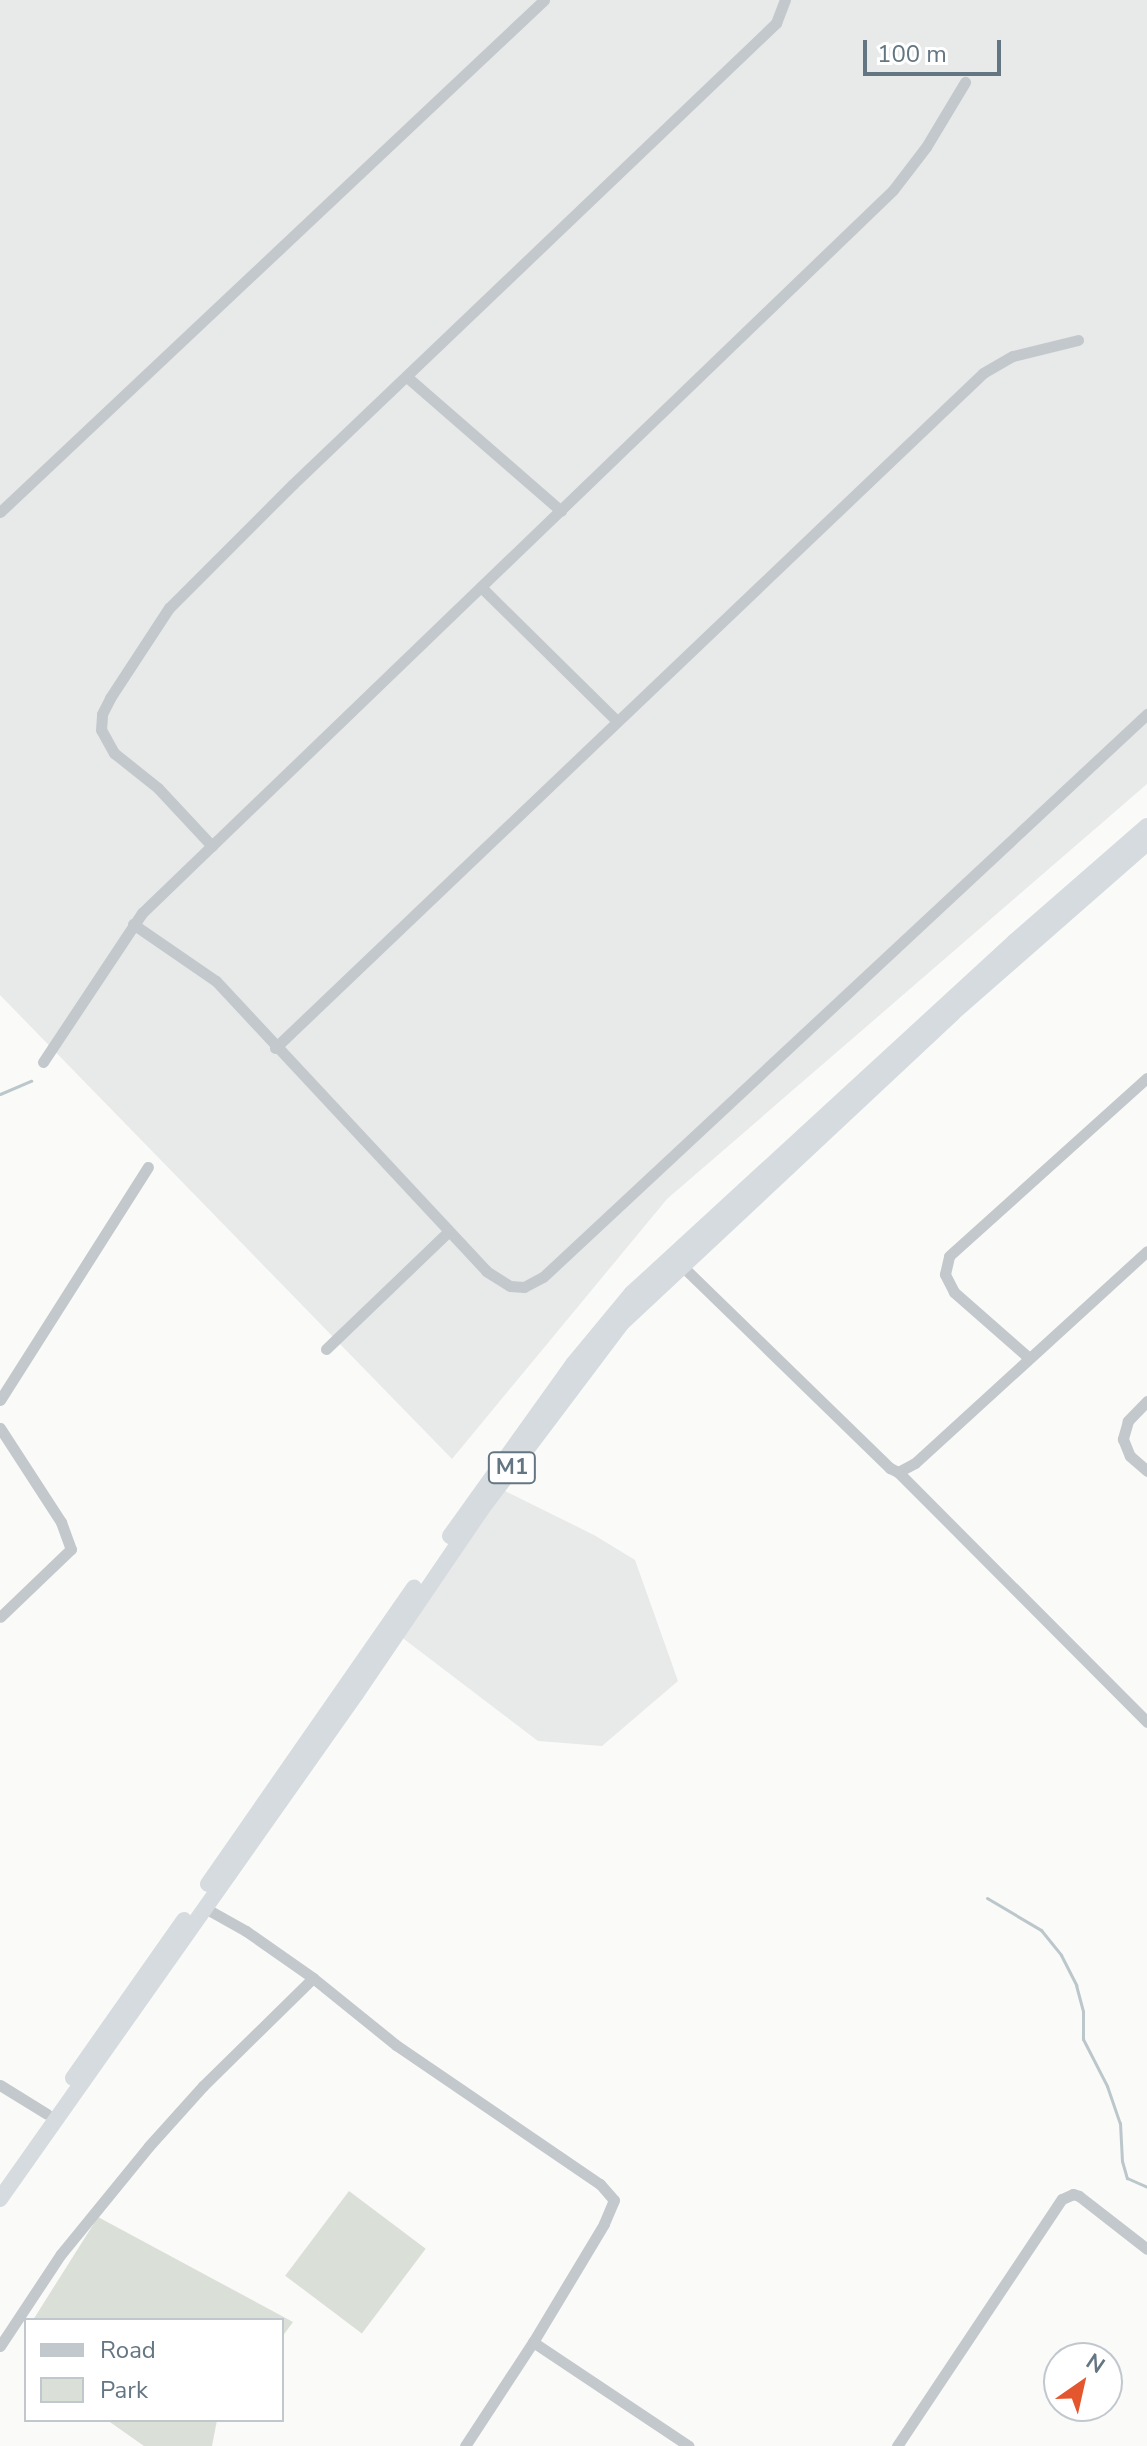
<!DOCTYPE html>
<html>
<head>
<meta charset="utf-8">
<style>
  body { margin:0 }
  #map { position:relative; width:1147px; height:2446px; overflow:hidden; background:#fafaf8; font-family:"Nunito Sans",sans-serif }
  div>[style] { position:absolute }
  .built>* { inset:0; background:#e8e9e9 }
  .green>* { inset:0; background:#dadfd7; transform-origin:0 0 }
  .stream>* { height:3px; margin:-1.5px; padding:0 1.5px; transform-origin:1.5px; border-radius:1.5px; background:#bbc7cb }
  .minor>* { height:11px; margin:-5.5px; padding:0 5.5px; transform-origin:5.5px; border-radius:5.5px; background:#c3c8cc }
  .highway>* { height:16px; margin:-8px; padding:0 8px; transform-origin:8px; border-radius:8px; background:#d6dbdf }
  span { translate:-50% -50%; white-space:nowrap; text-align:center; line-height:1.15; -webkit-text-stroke:8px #fff; paint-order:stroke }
  .shield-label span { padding:2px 6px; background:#fff; border:2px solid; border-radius:6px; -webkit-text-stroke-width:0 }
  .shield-label { font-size:22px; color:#657683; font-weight:700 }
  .legend { position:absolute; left:24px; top:2318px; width:260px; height:104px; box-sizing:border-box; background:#fff; border:2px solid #c1c8cd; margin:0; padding:10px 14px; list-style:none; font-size:24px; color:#657683 }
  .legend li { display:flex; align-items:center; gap:16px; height:40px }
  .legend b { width:40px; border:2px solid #c1c8cd }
  .north { position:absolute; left:1043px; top:2342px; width:80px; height:80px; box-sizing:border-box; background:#fff; border:2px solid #c1c8cd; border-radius:50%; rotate:34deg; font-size:22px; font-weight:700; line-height:32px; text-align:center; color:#657683 }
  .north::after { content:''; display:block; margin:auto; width:28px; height:36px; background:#e4572e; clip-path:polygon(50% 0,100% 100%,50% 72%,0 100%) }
  .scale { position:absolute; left:863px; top:40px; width:138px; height:36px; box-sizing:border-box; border:4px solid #657683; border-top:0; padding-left:10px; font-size:24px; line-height:28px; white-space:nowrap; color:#657683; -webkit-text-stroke:6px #fff; paint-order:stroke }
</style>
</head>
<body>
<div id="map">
  <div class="built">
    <i style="clip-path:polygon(0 0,1147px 0,1147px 784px,667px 1199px,452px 1459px,0 995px)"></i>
    <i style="clip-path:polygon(501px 1489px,594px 1535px,635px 1560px,678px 1681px,602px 1746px,538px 1741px,400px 1636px)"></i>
  </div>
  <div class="green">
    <i style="left:349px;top:2191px;width:96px;height:106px;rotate:37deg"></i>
    <i style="clip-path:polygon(98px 2217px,293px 2322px,282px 2337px,282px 2320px,33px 2320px)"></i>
    <i style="clip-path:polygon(107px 2420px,217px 2420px,212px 2446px,144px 2446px)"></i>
  </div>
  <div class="stream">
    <i style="left:0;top:1094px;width:34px;rotate:-23deg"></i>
    <i style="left:987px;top:1898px;width:63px;rotate:30.7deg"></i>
    <i style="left:1041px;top:1930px;width:32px;rotate:51deg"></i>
    <i style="left:1061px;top:1955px;width:34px;rotate:63deg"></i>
    <i style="left:1076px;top:1985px;width:27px;rotate:75deg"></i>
    <i style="left:1083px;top:2011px;width:28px;rotate:90deg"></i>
    <i style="left:1083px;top:2039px;width:53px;rotate:62.9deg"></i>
    <i style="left:1107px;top:2086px;width:39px;rotate:71deg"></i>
    <i style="left:1120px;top:2123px;width:38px;rotate:87deg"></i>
    <i style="left:1122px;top:2161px;width:18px;rotate:74deg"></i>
    <i style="left:1127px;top:2178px;width:22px;rotate:24deg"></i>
  </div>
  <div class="minor">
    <i style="left:407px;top:377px;width:204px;rotate:41deg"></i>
    <i style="left:0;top:512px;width:747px;rotate:-43.26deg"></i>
    <i style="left:481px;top:587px;width:191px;rotate:44.6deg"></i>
    <i style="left:212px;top:846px;width:79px;rotate:-133deg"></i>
    <i style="left:158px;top:788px;width:56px;rotate:-141.5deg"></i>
    <i style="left:114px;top:753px;width:26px;rotate:-119deg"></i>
    <i style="left:101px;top:730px;width:16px;rotate:-86deg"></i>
    <i style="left:102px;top:714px;width:18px;rotate:-63deg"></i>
    <i style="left:110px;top:698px;width:108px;rotate:-56.8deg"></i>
    <i style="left:169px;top:608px;width:175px;rotate:-45deg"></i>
    <i style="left:293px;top:484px;width:668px;rotate:-43.66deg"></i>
    <i style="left:776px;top:23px;width:25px;rotate:-69deg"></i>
    <i style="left:133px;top:924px;width:101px;rotate:34.5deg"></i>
    <i style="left:216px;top:981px;width:396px;rotate:47deg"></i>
    <i style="left:486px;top:1271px;width:28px;rotate:32deg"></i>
    <i style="left:510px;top:1286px;width:14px;rotate:4deg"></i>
    <i style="left:524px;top:1287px;width:21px;rotate:-28deg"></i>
    <i style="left:543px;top:1277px;width:826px;rotate:-42.99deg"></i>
    <i style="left:275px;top:1048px;width:978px;rotate:-43.63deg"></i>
    <i style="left:983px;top:373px;width:34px;rotate:-30deg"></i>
    <i style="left:1013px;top:356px;width:67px;rotate:-13.8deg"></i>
    <i style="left:43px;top:1062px;width:179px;rotate:-56.4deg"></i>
    <i style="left:142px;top:913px;width:1042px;rotate:-43.91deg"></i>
    <i style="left:893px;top:190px;width:54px;rotate:-52.5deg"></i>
    <i style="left:926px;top:147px;width:76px;rotate:-59deg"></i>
    <i style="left:680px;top:1264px;width:293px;rotate:44.2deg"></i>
    <i style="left:890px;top:1468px;width:9px;rotate:27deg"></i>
    <i style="left:898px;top:1472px;width:19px;rotate:-28deg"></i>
    <i style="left:915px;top:1463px;width:314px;rotate:-42.4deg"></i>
    <i style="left:326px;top:1349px;width:170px;rotate:-43.8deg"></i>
    <i style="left:1029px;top:1358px;width:100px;rotate:-138.7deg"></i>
    <i style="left:954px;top:1292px;width:20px;rotate:-117deg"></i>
    <i style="left:945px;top:1274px;width:18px;rotate:-77deg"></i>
    <i style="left:949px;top:1256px;width:266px;rotate:-42deg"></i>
    <i style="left:0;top:1400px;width:276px;rotate:-57.6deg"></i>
    <i style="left:1147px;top:1401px;width:28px;rotate:134deg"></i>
    <i style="left:1128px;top:1421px;width:19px;rotate:106deg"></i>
    <i style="left:1123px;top:1439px;width:18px;rotate:68deg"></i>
    <i style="left:1130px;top:1456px;width:23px;rotate:41deg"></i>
    <i style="left:0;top:1428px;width:112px;rotate:57deg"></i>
    <i style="left:61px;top:1522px;width:29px;rotate:70deg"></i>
    <i style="left:71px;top:1549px;width:98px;rotate:136.2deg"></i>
    <i style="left:898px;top:1472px;width:353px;rotate:45.1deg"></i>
    <i style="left:205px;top:1908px;width:47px;rotate:29.3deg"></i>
    <i style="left:246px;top:1931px;width:82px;rotate:35deg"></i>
    <i style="left:313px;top:1978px;width:107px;rotate:38.9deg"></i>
    <i style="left:396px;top:2045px;width:247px;rotate:34.3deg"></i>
    <i style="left:600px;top:2184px;width:21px;rotate:49deg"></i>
    <i style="left:614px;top:2200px;width:26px;rotate:113deg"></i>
    <i style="left:604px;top:2224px;width:138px;rotate:121deg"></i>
    <i style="left:533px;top:2342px;width:124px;rotate:123.2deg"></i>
    <i style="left:0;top:2085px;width:55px;rotate:31.7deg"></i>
    <i style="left:533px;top:2342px;width:187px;rotate:33.7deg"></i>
    <i style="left:0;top:2346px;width:110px;rotate:-56.5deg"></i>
    <i style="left:61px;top:2254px;width:139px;rotate:-50.8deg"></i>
    <i style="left:149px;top:2146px;width:81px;rotate:-48deg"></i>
    <i style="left:203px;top:2086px;width:154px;rotate:-44.5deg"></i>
    <i style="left:897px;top:2446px;width:297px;rotate:-56.3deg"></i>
    <i style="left:1062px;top:2199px;width:12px;rotate:-24deg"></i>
    <i style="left:1073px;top:2194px;width:6px;rotate:18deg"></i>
    <i style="left:1079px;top:2196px;width:86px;rotate:37.9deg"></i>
  </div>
  <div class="highway">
    <i style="left:450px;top:1536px;width:211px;rotate:-54.4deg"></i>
    <i style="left:573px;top:1364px;width:92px;rotate:-50.3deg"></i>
    <i style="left:632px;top:1293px;width:520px;rotate:-42.58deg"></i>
    <i style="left:1015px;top:941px;width:175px;rotate:-41.1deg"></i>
    <i style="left:208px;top:1884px;width:361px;rotate:-55.2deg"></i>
    <i style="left:73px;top:2078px;width:193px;rotate:-54.9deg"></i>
    <i style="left:0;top:2199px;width:618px;rotate:-54.82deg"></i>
    <i style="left:356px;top:1694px;width:222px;rotate:-55.8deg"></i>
    <i style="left:481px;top:1510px;width:233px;rotate:-53deg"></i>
    <i style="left:621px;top:1324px;width:455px;rotate:-43.1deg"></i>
    <i style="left:953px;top:1013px;width:258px;rotate:-41.2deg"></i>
  </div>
  <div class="shield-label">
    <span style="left:512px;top:1468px">M1</span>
  </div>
  <ul class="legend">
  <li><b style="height:10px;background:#c3c8cc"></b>Road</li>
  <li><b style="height:22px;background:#dadfd7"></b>Park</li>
  </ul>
  <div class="north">N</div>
  <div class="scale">100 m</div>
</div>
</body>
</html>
